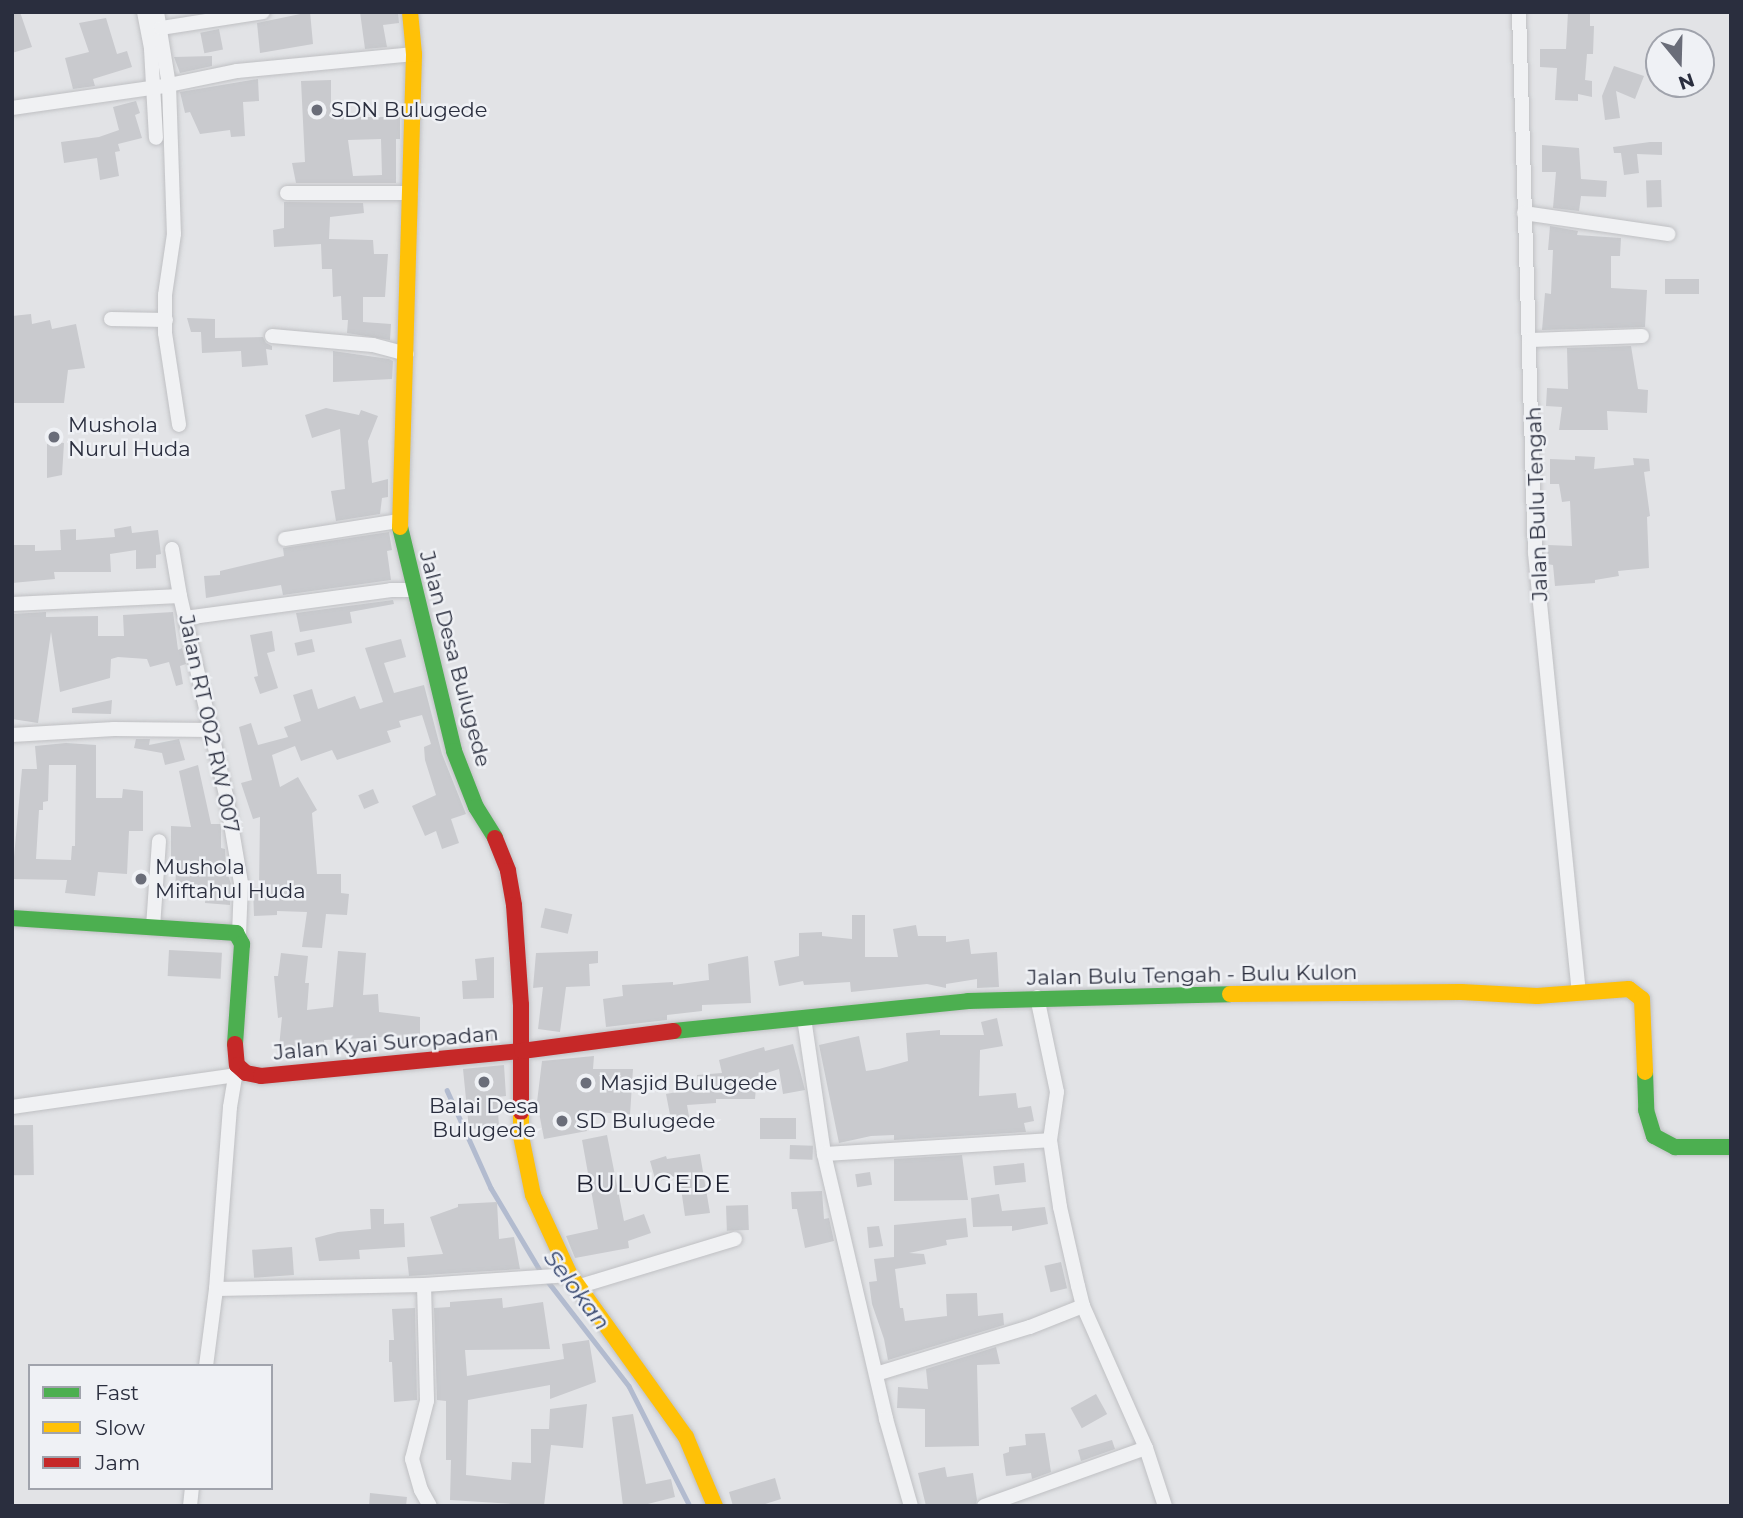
<!DOCTYPE html>
<html>
<head>
<meta charset="utf-8">
<style>
  body { margin:0 }
  #map { position:relative; width:1743px; height:1518px; overflow:hidden; background:#e2e3e6; font-family:Montserrat,sans-serif }
  div>[style] { position:absolute }
  .stream>* { height:4.5px; margin:-2.25px; padding:0 2.25px; transform-origin:2.25px; border-radius:2.25px; background:#b2bbcf }
  .building>* { inset:0; background:#c9cace; transform-origin:0 0 }
  .roads { filter:drop-shadow(0 0 2px #bfc0c3) drop-shadow(0 0 2px #bfc0c3) }
  .street>* { height:14px; margin:-7px; padding:0 7px; transform-origin:7px; border-radius:7px; background:#f0f1f3 }
  .fast>* { height:16px; margin:-8px; padding:0 8px; transform-origin:8px; border-radius:8px; background:#4caf50 }
  .slow>* { height:16px; margin:-8px; padding:0 8px; transform-origin:8px; border-radius:8px; background:#ffc107 }
  .jam>* { height:16px; margin:-8px; padding:0 8px; transform-origin:8px; border-radius:8px; background:#c62828 }
  .dots>* { width:19px; height:19px; translate:-50% -50%; box-sizing:border-box; border:4px solid #eff1f5; border-radius:50% }
  span { translate:-50% -50%; white-space:nowrap; text-align:center; line-height:1.15; -webkit-text-stroke:5px #eff1f5; paint-order:stroke }
  .poi-label { font-size:21px; color:#2a2e3e }
  .left { translate:0 -50%; text-align:left }
  .street-label { font-size:21px; color:#2a2e3e }
  .water-label { font-size:23px; color:#36476f; font-style:italic }
  .quarter-label { font-size:24px; color:#1c1f2f; letter-spacing:2px }
  .frame { position:absolute; inset:0; border:14px solid #2a2e3e; pointer-events:none }
  .legend { position:absolute; left:28px; top:1364px; width:245px; height:126px; box-sizing:border-box; background:#eff1f5; border:2px solid #a0a3ac; margin:0; padding:9px 12px; list-style:none; font-size:21px; color:#2a2e3e }
  .legend li { display:flex; align-items:center; gap:14px; height:35px }
  .legend b { width:35px; border:2px solid #a0a3ac }
  .north { position:absolute; left:1645px; top:28px; width:70px; height:70px; box-sizing:border-box; background:#eff1f5; border:2px solid #a0a3ac; border-radius:50%; rotate:161deg; font-size:19px; font-weight:700; line-height:28px; text-align:center; color:#2a2e3e }
  .north::after { content:''; display:block; margin:auto; width:24px; height:32px; background:#6a6d79; clip-path:polygon(50% 0,100% 100%,50% 72%,0 100%) }
</style>
</head>
<body>
<div id="map">
  <div class="stream">
    <i style="left:447px;top:1090px;width:107px;rotate:65.8deg"></i>
    <i style="left:491px;top:1188px;width:98px;rotate:59.2deg"></i>
    <i style="left:546px;top:1279px;width:135px;rotate:52.2deg"></i>
    <i style="left:629px;top:1386px;width:135px;rotate:63.1deg"></i>
  </div>
  <div class="building">
    <i style="clip-path:polygon(12px 12px,20px 12px,32px 47px,12px 53px)"></i>
    <i style="clip-path:polygon(310px 12px,313px 44px,260px 53px,257px 23px)"></i>
    <i style="clip-path:polygon(360px 12px,398px 12px,399px 23px,383px 25px,387px 47px,365px 49px)"></i>
    <i style="clip-path:polygon(1568px 12px,1590px 12px,1590px 26px,1594px 26px,1593px 54px,1587px 54px,1585px 80px,1592px 81px,1592px 97px,1578px 94px,1578px 101px,1555px 100px,1557px 68px,1540px 67px,1540px 49px,1566px 49px)"></i>
    <i style="clip-path:polygon(106px 18px,117px 54px,127px 51px,132px 67px,93px 79px,95px 86px,73px 89px,65px 58px,89px 52px,79px 23px)"></i>
    <i style="left:219px;top:29px;width:21px;height:19px;rotate:79deg"></i>
    <i style="clip-path:polygon(212px 56px,212px 66px,180px 73px,174px 57px)"></i>
    <i style="clip-path:polygon(1614px 66px,1644px 76px,1635px 99px,1616px 91px,1620px 118px,1605px 120px,1602px 96px)"></i>
    <i style="clip-path:polygon(258px 79px,259px 101px,243px 102px,245px 136px,231px 137px,230px 130px,200px 134px,190px 112px,185px 113px,180px 92px)"></i>
    <i style="clip-path:polygon(evenodd,331px 80px,331px 117px,400px 117px,400px 139px,396px 139px,396px 183px,296px 183px,292px 163px,305px 162px,301px 81px,331px 80px,381px 139px,382px 175px,353px 176px,348px 140px,381px 139px)"></i>
    <i style="clip-path:polygon(136px 101px,140px 113px,135px 115px,142px 138px,118px 144px,120px 151px,115px 152px,119px 176px,100px 180px,97px 158px,64px 163px,61px 142px,99px 137px,119px 130px,113px 107px)"></i>
    <i style="clip-path:polygon(1650px 142px,1662px 142px,1662px 155px,1637px 154px,1639px 173px,1624px 175px,1621px 153px,1614px 153px,1613px 147px)"></i>
    <i style="clip-path:polygon(1542px 145px,1579px 148px,1581px 179px,1607px 181px,1606px 197px,1581px 196px,1579px 211px,1553px 208px,1556px 172px,1542px 172px)"></i>
    <i style="left:1661px;top:180px;width:27px;height:15px;rotate:88deg"></i>
    <i style="clip-path:polygon(284px 202px,363px 203px,364px 213px,330px 217px,329px 239px,373px 240px,374px 254px,388px 254px,385px 297px,363px 297px,363px 322px,391px 324px,390px 340px,347px 333px,348px 320px,342px 320px,341px 296px,333px 297px,332px 269px,322px 269px,321px 244px,274px 247px,273px 230px,284px 228px)"></i>
    <i style="clip-path:polygon(1550px 226px,1578px 231px,1577px 235px,1621px 238px,1620px 256px,1611px 256px,1611px 288px,1647px 290px,1645px 327px,1542px 330px,1545px 293px,1551px 294px,1553px 250px,1548px 250px)"></i>
    <i style="left:1665px;top:279px;width:34px;height:15px"></i>
    <i style="clip-path:polygon(31px 314px,32px 324px,50px 320px,52px 329px,76px 324px,85px 368px,68px 370px,64px 403px,12px 403px,12px 316px)"></i>
    <i style="clip-path:polygon(187px 318px,215px 319px,215px 338px,263px 337px,266px 343px,272px 346px,272px 350px,266px 349px,268px 365px,242px 367px,241px 351px,202px 353px,201px 332px,191px 332px)"></i>
    <i style="clip-path:polygon(1631px 346px,1638px 389px,1648px 390px,1647px 413px,1607px 411px,1608px 430px,1559px 430px,1562px 407px,1546px 406px,1547px 388px,1568px 389px,1567px 348px)"></i>
    <i style="clip-path:polygon(333px 351px,389px 359px,393px 361px,392px 379px,333px 382px)"></i>
    <i style="clip-path:polygon(326px 408px,359px 415px,361px 410px,378px 416px,368px 441px,372px 483px,388px 479px,388px 497px,382px 498px,380px 514px,336px 521px,331px 491px,345px 489px,340px 429px,312px 438px,305px 415px)"></i>
    <i style="clip-path:polygon(47px 441px,64px 443px,62px 475px,47px 478px)"></i>
    <i style="clip-path:polygon(1575px 456px,1595px 457px,1594px 469px,1634px 465px,1633px 458px,1649px 459px,1650px 471px,1644px 472px,1650px 516px,1647px 517px,1649px 568px,1618px 571px,1619px 576px,1595px 580px,1595px 583px,1555px 586px,1553px 565px,1547px 564px,1548px 545px,1572px 546px,1570px 501px,1562px 502px,1559px 484px,1550px 484px,1550px 459px,1575px 460px)"></i>
    <i style="clip-path:polygon(131px 526px,132px 533px,158px 530px,161px 554px,156px 555px,156px 568px,136px 569px,136px 550px,110px 554px,111px 572px,54px 572px,55px 579px,12px 583px,12px 545px,35px 545px,35px 551px,61px 550px,60px 530px,76px 529px,76px 540px,115px 537px,114px 529px)"></i>
    <i style="clip-path:polygon(389px 532px,392px 550px,387px 551px,391px 580px,283px 595px,281px 585px,206px 598px,204px 576px,220px 575px,220px 571px,284px 556px,283px 548px)"></i>
    <i style="clip-path:polygon(393px 600px,394px 604px,350px 612px,352px 623px,300px 632px,296px 613px)"></i>
    <i style="clip-path:polygon(46px 612px,46px 617px,98px 616px,98px 636px,124px 636px,123px 615px,173px 612px,178px 650px,182px 648px,186px 664px,180px 666px,183px 684px,176px 686px,169px 662px,150px 667px,147px 659px,118px 657px,111px 659px,110px 678px,60px 692px,51px 632px,38px 723px,12px 719px,12px 614px)"></i>
    <i style="clip-path:polygon(272px 631px,275px 651px,267px 653px,278px 688px,260px 694px,254px 677px,258px 676px,250px 635px)"></i>
    <i style="left:312px;top:639px;width:13px;height:18px;rotate:77deg"></i>
    <i style="clip-path:polygon(401px 639px,406px 657px,384px 663px,394px 693px,424px 685px,442px 754px,466px 814px,451px 819px,459px 843px,442px 849px,436px 831px,425px 836px,412px 806px,436px 795px,425px 760px,424px 747px,431px 744px,422px 715px,399px 721px,401px 727px,387px 731px,391px 742px,337px 760px,332px 750px,301px 761px,295px 746px,272px 755px,280px 787px,298px 777px,317px 810px,312px 813px,317px 874px,341px 874px,341px 893px,349px 894px,347px 915px,326px 914px,322px 948px,302px 947px,307px 912px,277px 911px,277px 915px,254px 916px,253px 887px,259px 887px,260px 817px,253px 819px,241px 783px,252px 780px,239px 727px,251px 723px,258px 745px,288px 737px,284px 727px,301px 721px,293px 695px,312px 689px,318px 709px,355px 696px,360px 709px,383px 702px,365px 648px)"></i>
    <i style="clip-path:polygon(112px 700px,111px 714px,72px 713px,72px 708px)"></i>
    <i style="clip-path:polygon(136px 739px,150px 739px,149px 745px,179px 739px,185px 760px,165px 765px,162px 753px,134px 748px)"></i>
    <i style="clip-path:polygon(evenodd,66px 743px,96px 745px,96px 798px,122px 798px,123px 789px,143px 791px,143px 831px,129px 831px,127px 874px,98px 872px,95px 896px,65px 893px,67px 880px,12px 879px,22px 769px,37px 769px,35px 746px,66px 743px,49px 765px,76px 765px,75px 846px,72px 846px,71px 860px,36px 859px,39px 810px,43px 810px,43px 802px,48px 801px,49px 765px)"></i>
    <i style="clip-path:polygon(198px 765px,211px 824px,221px 824px,221px 848px,225px 849px,226px 869px,231px 884px,230px 905px,205px 903px,206px 890px,175px 888px,177px 860px,171px 859px,171px 826px,191px 827px,179px 771px)"></i>
    <i style="left:373px;top:789px;width:15px;height:16px;rotate:67deg"></i>
    <i style="left:545px;top:908px;width:28px;height:20px;rotate:13deg"></i>
    <i style="clip-path:polygon(852px 915px,865px 915px,865px 957px,898px 957px,893px 929px,916px 925px,918px 936px,946px 936px,946px 942px,969px 939px,971px 954px,997px 952px,999px 987px,977px 988px,977px 979px,946px 984px,946px 988px,927px 984px,851px 992px,850px 982px,804px 985px,803px 981px,779px 986px,774px 961px,799px 956px,799px 933px,822px 932px,822px 936px,852px 939px)"></i>
    <i style="left:169px;top:950px;width:53px;height:26px;rotate:3deg"></i>
    <i style="clip-path:polygon(338px 951px,366px 953px,363px 995px,378px 994px,379px 1012px,420px 1017px,420px 1046px,384px 1041px,384px 1037px,324px 1040px,324px 1043px,300px 1044px,300px 1049px,279px 1047px,282px 1017px,278px 1018px,274px 976px,278px 976px,281px 953px,308px 956px,305px 983px,309px 983px,307px 1010px,333px 1007px)"></i>
    <i style="clip-path:polygon(598px 951px,598px 963px,589px 964px,590px 986px,566px 987px,560px 1032px,538px 1029px,543px 987px,533px 988px,536px 953px)"></i>
    <i style="clip-path:polygon(748px 956px,751px 1003px,702px 1005px,702px 1011px,667px 1015px,667px 1020px,606px 1027px,603px 999px,623px 996px,622px 985px,673px 982px,673px 985px,709px 980px,708px 964px)"></i>
    <i style="clip-path:polygon(494px 957px,494px 998px,463px 999px,462px 981px,477px 980px,475px 959px)"></i>
    <i style="clip-path:polygon(997px 1018px,1003px 1046px,980px 1050px,979px 1096px,1016px 1093px,1018px 1108px,1031px 1106px,1034px 1121px,1024px 1123px,1026px 1132px,894px 1140px,894px 1135px,871px 1136px,839px 1143px,819px 1045px,859px 1036px,866px 1071px,879px 1069px,908px 1061px,906px 1033px,940px 1030px,940px 1035px,984px 1035px,981px 1022px)"></i>
    <i style="left:494px;top:1029px;width:12px;height:17px;rotate:85deg"></i>
    <i style="clip-path:polygon(793px 1044px,805px 1090px,783px 1094px,779px 1069px,757px 1076px,755px 1099px,716px 1099px,716px 1103px,687px 1105px,690px 1122px,671px 1120px,666px 1094px,698px 1088px,697px 1075px,722px 1073px,719px 1060px,764px 1047px,765px 1051px)"></i>
    <i style="clip-path:polygon(594px 1056px,593px 1069px,633px 1069px,630px 1115px,579px 1110px,587px 1131px,544px 1139px,537px 1102px,542px 1061px)"></i>
    <i style="clip-path:polygon(504px 1065px,506px 1096px,497px 1097px,499px 1127px,469px 1129px,463px 1069px)"></i>
    <i style="left:796px;top:1118px;width:21px;height:36px;rotate:90deg"></i>
    <i style="left:33px;top:1125px;width:50px;height:21px;rotate:89deg"></i>
    <i style="clip-path:polygon(607px 1135px,624px 1221px,644px 1214px,651px 1233px,628px 1241px,629px 1248px,575px 1258px,566px 1236px,598px 1229px,582px 1140px)"></i>
    <i style="left:790px;top:1145px;width:23px;height:14px;rotate:2deg"></i>
    <i style="clip-path:polygon(700px 1154px,710px 1213px,685px 1216px,679px 1175px,656px 1182px,650px 1161px,666px 1156px,667px 1159px)"></i>
    <i style="clip-path:polygon(962px 1155px,968px 1200px,894px 1201px,894px 1159px)"></i>
    <i style="left:1024px;top:1163px;width:19px;height:31px;rotate:84deg"></i>
    <i style="left:870px;top:1172px;width:13px;height:15px;rotate:81deg"></i>
    <i style="clip-path:polygon(822px 1191px,824px 1219px,829px 1218px,834px 1241px,805px 1248px,797px 1209px,792px 1209px,791px 1192px)"></i>
    <i style="clip-path:polygon(999px 1194px,1002px 1211px,1045px 1207px,1048px 1224px,1012px 1231px,1012px 1226px,973px 1227px,971px 1198px)"></i>
    <i style="clip-path:polygon(497px 1202px,499px 1239px,514px 1237px,520px 1269px,409px 1276px,407px 1257px,443px 1254px,430px 1217px,458px 1207px,458px 1204px)"></i>
    <i style="left:748px;top:1205px;width:25px;height:22px;rotate:88deg"></i>
    <i style="clip-path:polygon(370px 1209px,384px 1209px,384px 1224px,404px 1223px,405px 1247px,359px 1250px,360px 1259px,319px 1261px,315px 1238px,338px 1232px,371px 1229px)"></i>
    <i style="clip-path:polygon(966px 1218px,968px 1237px,946px 1240px,947px 1245px,909px 1253px,924px 1254px,926px 1264px,895px 1269px,900px 1308px,903px 1308px,905px 1321px,947px 1316px,946px 1294px,977px 1293px,978px 1316px,1003px 1313px,1004px 1325px,888px 1360px,884px 1339px,872px 1304px,869px 1282px,877px 1281px,874px 1259px,894px 1257px,894px 1225px)"></i>
    <i style="clip-path:polygon(879px 1226px,883px 1246px,869px 1248px,867px 1227px)"></i>
    <i style="left:292px;top:1247px;width:28px;height:40px;rotate:86deg"></i>
    <i style="left:1061px;top:1262px;width:27px;height:17px;rotate:77deg"></i>
    <i style="clip-path:polygon(502px 1298px,503px 1308px,543px 1302px,550px 1349px,465px 1350px,467px 1376px,564px 1359px,562px 1344px,589px 1340px,596px 1382px,550px 1399px,550px 1385px,468px 1400px,466px 1475px,511px 1480px,512px 1462px,531px 1463px,531px 1429px,549px 1429px,550px 1409px,587px 1404px,583px 1448px,551px 1445px,544px 1506px,450px 1500px,451px 1460px,446px 1460px,446px 1401px,437px 1400px,434px 1308px,450px 1307px,450px 1302px)"></i>
    <i style="clip-path:polygon(415px 1308px,417px 1400px,394px 1402px,392px 1362px,389px 1362px,389px 1340px,394px 1340px,392px 1309px)"></i>
    <i style="clip-path:polygon(996px 1347px,1000px 1364px,977px 1365px,979px 1446px,925px 1447px,925px 1409px,897px 1408px,898px 1387px,928px 1389px,926px 1369px)"></i>
    <i style="left:1096px;top:1394px;width:23px;height:29px;rotate:61deg"></i>
    <i style="clip-path:polygon(633px 1414px,646px 1484px,671px 1479px,675px 1497px,644px 1505px,623px 1506px,612px 1417px)"></i>
    <i style="clip-path:polygon(1045px 1433px,1051px 1472px,1032px 1479px,1031px 1473px,1006px 1476px,1003px 1454px,1009px 1452px,1009px 1447px,1026px 1445px,1025px 1434px)"></i>
    <i style="clip-path:polygon(1112px 1440px,1115px 1449px,1081px 1461px,1078px 1450px)"></i>
    <i style="clip-path:polygon(945px 1467px,947px 1477px,973px 1473px,977px 1500px,975px 1506px,926px 1506px,918px 1473px)"></i>
    <i style="clip-path:polygon(775px 1478px,781px 1499px,759px 1506px,733px 1506px,729px 1492px)"></i>
    <i style="clip-path:polygon(370px 1493px,407px 1497px,406px 1506px,369px 1506px)"></i>
  </div>
  <div class="roads">
    <div class="street">
      <i style="left:144px;top:12px;width:38px;rotate:79deg"></i>
      <i style="left:151px;top:49px;width:89px;rotate:86.8deg"></i>
      <i style="left:157px;top:12px;width:74px;rotate:80.7deg"></i>
      <i style="left:169px;top:85px;width:149px;rotate:88.1deg"></i>
      <i style="left:174px;top:234px;width:62px;rotate:98.4deg"></i>
      <i style="left:165px;top:295px;width:38px;rotate:90deg"></i>
      <i style="left:165px;top:333px;width:93px;rotate:81.3deg"></i>
      <i style="left:1519px;top:12px;width:541px;rotate:88.31deg"></i>
      <i style="left:1535px;top:553px;width:442px;rotate:84.3deg"></i>
      <i style="left:161px;top:28px;width:103px;rotate:-8.9deg"></i>
      <i style="left:12px;top:108px;width:154px;rotate:-8.2deg"></i>
      <i style="left:164px;top:86px;width:75px;rotate:-11.6deg"></i>
      <i style="left:237px;top:71px;width:178px;rotate:-5.5deg"></i>
      <i style="left:287px;top:193px;width:124px"></i>
      <i style="left:1524px;top:213px;width:146px;rotate:8.3deg"></i>
      <i style="left:111px;top:319px;width:55px;rotate:1deg"></i>
      <i style="left:272px;top:336px;width:101px;rotate:5.1deg"></i>
      <i style="left:373px;top:345px;width:35px;rotate:15deg"></i>
      <i style="left:1531px;top:340px;width:111px;rotate:-2.1deg"></i>
      <i style="left:285px;top:539px;width:115px;rotate:-9deg"></i>
      <i style="left:172px;top:549px;width:48px;rotate:80.3deg"></i>
      <i style="left:180px;top:596px;width:204px;rotate:77deg"></i>
      <i style="left:226px;top:795px;width:89px;rotate:80.3deg"></i>
      <i style="left:241px;top:883px;width:52px;rotate:92.2deg"></i>
      <i style="left:12px;top:604px;width:168px;rotate:-2.7deg"></i>
      <i style="left:185px;top:618px;width:208px;rotate:-7.7deg"></i>
      <i style="left:391px;top:590px;width:22px"></i>
      <i style="left:12px;top:735px;width:102px;rotate:-3.4deg"></i>
      <i style="left:114px;top:729px;width:97px;rotate:0.6deg"></i>
      <i style="left:153px;top:927px;width:86px;rotate:-86deg"></i>
      <i style="left:1037px;top:997px;width:97px;rotate:78.1deg"></i>
      <i style="left:1057px;top:1092px;width:49px;rotate:98.3deg"></i>
      <i style="left:1050px;top:1140px;width:68px;rotate:81.5deg"></i>
      <i style="left:1060px;top:1207px;width:81px;rotate:77.2deg"></i>
      <i style="left:1078px;top:1286px;width:21px;rotate:76deg"></i>
      <i style="left:1083px;top:1306px;width:155px;rotate:66.1deg"></i>
      <i style="left:1146px;top:1448px;width:61px;rotate:71.9deg"></i>
      <i style="left:804px;top:1018px;width:137px;rotate:81.6deg"></i>
      <i style="left:824px;top:1154px;width:272px;rotate:76.8deg"></i>
      <i style="left:886px;top:1419px;width:91px;rotate:74deg"></i>
      <i style="left:12px;top:1107px;width:226px;rotate:-8.1deg"></i>
      <i style="left:824px;top:1154px;width:226px;rotate:-3.5deg"></i>
      <i style="left:424px;top:1285px;width:116px;rotate:88.5deg"></i>
      <i style="left:427px;top:1401px;width:60px;rotate:104.5deg"></i>
      <i style="left:412px;top:1459px;width:32px;rotate:74deg"></i>
      <i style="left:421px;top:1490px;width:18px;rotate:61deg"></i>
      <i style="left:577px;top:1287px;width:165px;rotate:-16.9deg"></i>
      <i style="left:216px;top:1289px;width:208px;rotate:-1.1deg"></i>
      <i style="left:424px;top:1285px;width:146px;rotate:-3.9deg"></i>
      <i style="left:206px;top:1366px;width:78px;rotate:-82.6deg"></i>
      <i style="left:216px;top:1289px;width:183px;rotate:-85.6deg"></i>
      <i style="left:230px;top:1107px;width:43px;rotate:-80.5deg"></i>
      <i style="left:876px;top:1374px;width:161px;rotate:-17deg"></i>
      <i style="left:1030px;top:1327px;width:57px;rotate:-21.6deg"></i>
      <i style="left:190px;top:1506px;width:18px;rotate:-84deg"></i>
      <i style="left:984px;top:1506px;width:172px;rotate:-19.7deg"></i>
    </div>
    <div class="fast">
      <i style="left:400px;top:527px;width:230px;rotate:76.4deg"></i>
      <i style="left:454px;top:751px;width:60px;rotate:68.6deg"></i>
      <i style="left:476px;top:807px;width:36px;rotate:58deg"></i>
      <i style="left:12px;top:918px;width:225px;rotate:3.8deg"></i>
      <i style="left:236px;top:933px;width:13px;rotate:61deg"></i>
      <i style="left:242px;top:944px;width:100px;rotate:94deg"></i>
      <i style="left:674px;top:1031px;width:296px;rotate:-5.8deg"></i>
      <i style="left:968px;top:1001px;width:262px;rotate:-1.5deg"></i>
      <i style="left:1645px;top:1072px;width:38px;rotate:88deg"></i>
      <i style="left:1646px;top:1110px;width:27px;rotate:73deg"></i>
      <i style="left:1654px;top:1136px;width:24px;rotate:28deg"></i>
      <i style="left:1675px;top:1147px;width:56px"></i>
    </div>
    <div class="slow">
      <i style="left:400px;top:527px;width:473px;rotate:-88.3deg"></i>
      <i style="left:414px;top:54px;width:42px;rotate:-95.4deg"></i>
      <i style="left:1230px;top:994px;width:231px;rotate:-0.5deg"></i>
      <i style="left:1461px;top:992px;width:76px;rotate:3deg"></i>
      <i style="left:1537px;top:996px;width:92px;rotate:-4.4deg"></i>
      <i style="left:1629px;top:989px;width:16px;rotate:38deg"></i>
      <i style="left:1642px;top:999px;width:73px;rotate:87.6deg"></i>
      <i style="left:521px;top:1112px;width:24px;rotate:90deg"></i>
      <i style="left:521px;top:1136px;width:60px;rotate:78.5deg"></i>
      <i style="left:533px;top:1195px;width:88px;rotate:65.2deg"></i>
      <i style="left:570px;top:1275px;width:199px;rotate:54.4deg"></i>
      <i style="left:686px;top:1437px;width:75px;rotate:67.2deg"></i>
    </div>
    <div class="jam">
      <i style="left:495px;top:838px;width:35px;rotate:68deg"></i>
      <i style="left:508px;top:871px;width:35px;rotate:80deg"></i>
      <i style="left:514px;top:905px;width:100px;rotate:86deg"></i>
      <i style="left:521px;top:1005px;width:107px;rotate:90deg"></i>
      <i style="left:235px;top:1044px;width:21px;rotate:85deg"></i>
      <i style="left:237px;top:1065px;width:12px;rotate:42deg"></i>
      <i style="left:246px;top:1073px;width:15px;rotate:11deg"></i>
      <i style="left:261px;top:1076px;width:262px;rotate:-5.5deg"></i>
      <i style="left:522px;top:1051px;width:153px;rotate:-7.5deg"></i>
    </div>
  </div>
  <div class="dots">
    <i style="left:317px;top:110px;background:#6a6d79"></i>
    <i style="left:54px;top:437px;background:#6a6d79"></i>
    <i style="left:141px;top:879px;background:#6a6d79"></i>
    <i style="left:484px;top:1082px;background:#6a6d79"></i>
    <i style="left:586px;top:1083px;background:#6a6d79"></i>
    <i style="left:562px;top:1121px;background:#6a6d79"></i>
  </div>
  <div class="poi-label">
    <span class="left" style="left:331px;top:110px">SDN Bulugede</span>
    <span class="left" style="left:68px;top:437px">Mushola<br>Nurul Huda</span>
    <span class="left" style="left:155px;top:879px">Mushola<br>Miftahul Huda</span>
    <span class="left" style="left:600px;top:1083px">Masjid Bulugede</span>
    <span style="left:484px;top:1118px">Balai Desa<br>Bulugede</span>
    <span class="left" style="left:576px;top:1121px">SD Bulugede</span>
  </div>
  <div class="street-label">
    <span style="left:1537px;top:504px;rotate:-92deg">Jalan Bulu Tengah</span>
    <span style="left:455px;top:659px;rotate:75deg">Jalan Desa Bulugede</span>
    <span style="left:209px;top:724px;rotate:78deg">Jalan RT 002 RW 007</span>
    <span style="left:1192px;top:975px;rotate:-1deg">Jalan Bulu Tengah - Bulu Kulon</span>
    <span style="left:386px;top:1043px;rotate:-5deg">Jalan Kyai Suropadan</span>
  </div>
  <div class="water-label">
    <span style="left:577px;top:1290px;rotate:53deg">Selokan</span>
  </div>
  <div class="quarter-label">
    <span style="left:654px;top:1184px">BULUGEDE</span>
  </div>
  <div class="frame"></div>
  <ul class="legend">
  <li><b style="height:9px;background:#4caf50"></b>Fast</li>
  <li><b style="height:9px;background:#ffc107"></b>Slow</li>
  <li><b style="height:9px;background:#c62828"></b>Jam</li>
  </ul>
  <div class="north">N</div>
</div>
</body>
</html>
